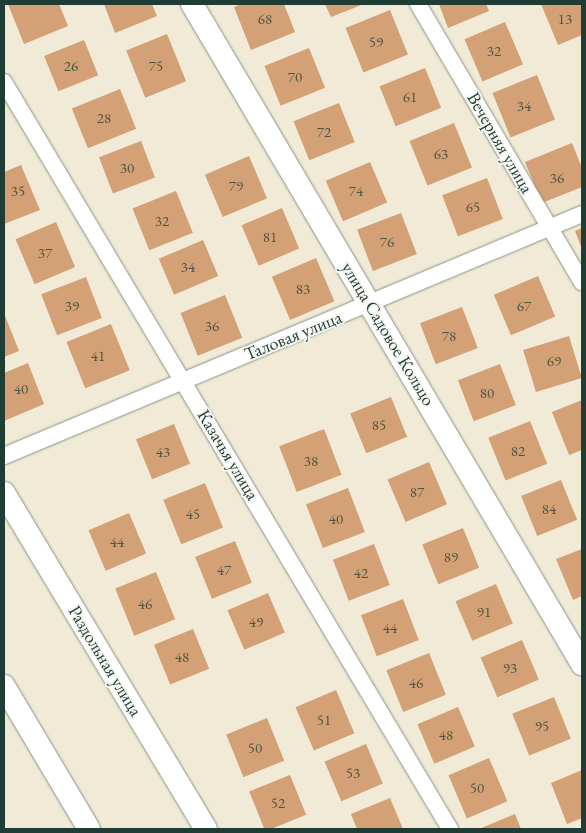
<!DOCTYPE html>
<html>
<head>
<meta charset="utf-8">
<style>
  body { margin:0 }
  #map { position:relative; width:586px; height:833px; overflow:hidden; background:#f0ead6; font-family:"EB Garamond",serif }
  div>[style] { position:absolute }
  .building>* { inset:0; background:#d4a075; transform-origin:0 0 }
  .roads { filter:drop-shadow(0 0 1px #889485) drop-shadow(0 0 1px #889485) }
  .street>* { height:16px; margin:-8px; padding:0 8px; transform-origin:8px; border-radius:8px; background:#fff }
  .secondary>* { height:22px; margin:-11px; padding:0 11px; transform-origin:11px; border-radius:11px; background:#fff }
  span { translate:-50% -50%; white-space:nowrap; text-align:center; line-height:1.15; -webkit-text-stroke:4px #f6f6f2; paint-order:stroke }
  .number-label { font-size:15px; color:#4c5644 }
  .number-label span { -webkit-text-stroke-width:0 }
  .street-label { font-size:18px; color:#1f3d34 }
  .frame { position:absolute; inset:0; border:5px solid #1f3d34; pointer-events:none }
</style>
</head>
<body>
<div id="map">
  <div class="building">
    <i style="clip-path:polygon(8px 4px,59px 4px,68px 26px,24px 44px)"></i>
    <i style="clip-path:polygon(104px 4px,152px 4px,157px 16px,115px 33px)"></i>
    <i style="clip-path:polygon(241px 4px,284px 4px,295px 32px,251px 50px,234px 7px)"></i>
    <i style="clip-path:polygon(325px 4px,364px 4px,331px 17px)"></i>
    <i style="clip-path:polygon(439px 4px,486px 4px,489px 11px,448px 28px)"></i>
    <i style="clip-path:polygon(541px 4px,582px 4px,582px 35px,558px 45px)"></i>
    <i style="left:390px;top:10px;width:48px;height:48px;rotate:68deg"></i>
    <i style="left:505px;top:22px;width:46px;height:44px;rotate:67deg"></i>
    <i style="left:167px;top:34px;width:51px;height:44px;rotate:68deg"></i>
    <i style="left:84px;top:40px;width:38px;height:43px;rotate:68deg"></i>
    <i style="left:309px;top:48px;width:43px;height:48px;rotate:68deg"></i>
    <i style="left:425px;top:68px;width:43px;height:49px;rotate:68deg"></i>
    <i style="left:537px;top:75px;width:48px;height:48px;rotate:68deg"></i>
    <i style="left:120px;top:89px;width:43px;height:52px;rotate:68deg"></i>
    <i style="left:339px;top:103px;width:42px;height:49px;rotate:68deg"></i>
    <i style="left:454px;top:123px;width:48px;height:48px;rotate:68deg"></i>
    <i style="left:141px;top:141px;width:39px;height:45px;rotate:69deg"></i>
    <i style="clip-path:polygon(572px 143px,582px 168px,582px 187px,542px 203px,525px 162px)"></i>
    <i style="left:249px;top:156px;width:46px;height:48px;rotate:67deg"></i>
    <i style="left:370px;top:162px;width:44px;height:48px;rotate:67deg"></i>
    <i style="clip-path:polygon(21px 165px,40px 210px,4px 224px,4px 172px)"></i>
    <i style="left:487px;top:178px;width:44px;height:48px;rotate:69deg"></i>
    <i style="left:176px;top:191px;width:45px;height:47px;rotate:68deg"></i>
    <i style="left:282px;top:208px;width:44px;height:44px;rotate:67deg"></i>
    <i style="left:401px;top:213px;width:44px;height:47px;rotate:69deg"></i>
    <i style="left:56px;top:222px;width:49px;height:44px;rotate:67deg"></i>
    <i style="clip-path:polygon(582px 228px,582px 249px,575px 231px)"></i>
    <i style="left:203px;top:240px;width:39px;height:48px;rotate:67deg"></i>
    <i style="left:316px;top:258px;width:47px;height:48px;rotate:67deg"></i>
    <i style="left:538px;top:276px;width:44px;height:48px;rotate:67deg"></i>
    <i style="left:86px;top:277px;width:44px;height:48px;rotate:69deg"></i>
    <i style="left:225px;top:295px;width:46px;height:48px;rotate:68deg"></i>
    <i style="left:462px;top:307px;width:44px;height:45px;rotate:69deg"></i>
    <i style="clip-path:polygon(4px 313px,19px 351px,4px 357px)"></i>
    <i style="left:111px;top:324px;width:50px;height:48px;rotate:68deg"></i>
    <i style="left:569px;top:336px;width:44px;height:48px;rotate:73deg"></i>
    <i style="clip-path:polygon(28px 363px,44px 404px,4px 421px,4px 373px)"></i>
    <i style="left:500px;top:364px;width:44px;height:45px;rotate:69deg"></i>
    <i style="left:391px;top:397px;width:43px;height:44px;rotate:68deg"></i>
    <i style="clip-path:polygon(582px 400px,582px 450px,569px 455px,552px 412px)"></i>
    <i style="left:530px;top:421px;width:46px;height:45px;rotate:68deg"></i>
    <i style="left:174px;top:424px;width:43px;height:41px;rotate:68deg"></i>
    <i style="left:324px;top:429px;width:49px;height:48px;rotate:69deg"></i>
    <i style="left:429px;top:462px;width:46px;height:45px;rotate:67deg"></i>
    <i style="left:561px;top:480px;width:43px;height:43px;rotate:68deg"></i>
    <i style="left:205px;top:483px;width:48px;height:45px;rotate:68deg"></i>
    <i style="left:348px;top:488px;width:47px;height:45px;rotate:69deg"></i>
    <i style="left:129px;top:513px;width:44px;height:44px;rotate:67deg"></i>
    <i style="left:463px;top:528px;width:43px;height:44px;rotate:68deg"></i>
    <i style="left:235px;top:541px;width:45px;height:43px;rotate:68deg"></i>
    <i style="left:374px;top:544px;width:44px;height:44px;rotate:69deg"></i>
    <i style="clip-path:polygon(582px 549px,582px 596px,573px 600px,556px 559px)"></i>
    <i style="left:156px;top:572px;width:51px;height:44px;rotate:68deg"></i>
    <i style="left:496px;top:584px;width:43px;height:44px;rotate:67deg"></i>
    <i style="left:268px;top:593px;width:43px;height:44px;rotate:67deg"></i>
    <i style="left:403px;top:599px;width:44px;height:45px;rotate:69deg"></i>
    <i style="left:193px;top:629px;width:43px;height:42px;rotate:68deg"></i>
    <i style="left:522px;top:640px;width:43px;height:45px;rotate:67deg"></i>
    <i style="left:429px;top:653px;width:45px;height:46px;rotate:68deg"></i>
    <i style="left:336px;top:690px;width:47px;height:44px;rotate:67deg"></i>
    <i style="left:554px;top:697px;width:45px;height:45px;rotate:68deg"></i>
    <i style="left:458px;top:707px;width:43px;height:44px;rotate:67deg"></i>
    <i style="left:267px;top:718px;width:46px;height:44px;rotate:68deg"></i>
    <i style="left:366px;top:744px;width:43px;height:45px;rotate:67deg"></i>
    <i style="left:489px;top:758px;width:47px;height:44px;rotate:67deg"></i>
    <i style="clip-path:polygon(582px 770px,582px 818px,567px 824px,551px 783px)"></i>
    <i style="left:290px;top:775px;width:43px;height:44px;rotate:68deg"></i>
    <i style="clip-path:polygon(390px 798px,403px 829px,357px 829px,351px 814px)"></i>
    <i style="clip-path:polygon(515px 814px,521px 829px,479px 829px)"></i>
  </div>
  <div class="roads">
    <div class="street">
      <i style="left:418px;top:4px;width:323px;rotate:59.5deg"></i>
      <i style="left:4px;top:82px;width:870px;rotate:59.16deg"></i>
      <i style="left:4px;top:456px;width:627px;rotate:-22.72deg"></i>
    </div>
    <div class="secondary">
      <i style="left:192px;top:4px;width:767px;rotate:59.42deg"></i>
      <i style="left:4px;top:493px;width:392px;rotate:59deg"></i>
      <i style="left:4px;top:686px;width:166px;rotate:59.3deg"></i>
    </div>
  </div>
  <div class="number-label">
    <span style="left:265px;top:19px">68</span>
    <span style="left:565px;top:19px">13</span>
    <span style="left:376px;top:42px">59</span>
    <span style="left:494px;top:51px">32</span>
    <span style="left:71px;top:66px">26</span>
    <span style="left:156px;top:66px">75</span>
    <span style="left:295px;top:77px">70</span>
    <span style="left:410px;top:97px">61</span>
    <span style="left:524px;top:106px">34</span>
    <span style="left:104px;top:118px">28</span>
    <span style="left:324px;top:132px">72</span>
    <span style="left:441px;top:154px">63</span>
    <span style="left:127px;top:168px">30</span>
    <span style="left:557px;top:178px">36</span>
    <span style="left:236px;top:186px">79</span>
    <span style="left:18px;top:191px">35</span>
    <span style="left:356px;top:191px">74</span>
    <span style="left:473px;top:207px">65</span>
    <span style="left:162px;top:221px">32</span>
    <span style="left:270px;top:237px">81</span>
    <span style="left:387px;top:242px">76</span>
    <span style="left:45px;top:253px">37</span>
    <span style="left:188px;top:267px">34</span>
    <span style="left:303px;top:289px">83</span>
    <span style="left:72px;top:306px">39</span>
    <span style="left:524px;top:306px">67</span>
    <span style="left:212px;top:326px">36</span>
    <span style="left:449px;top:336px">78</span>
    <span style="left:98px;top:356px">41</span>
    <span style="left:554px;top:361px">69</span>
    <span style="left:21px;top:389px">40</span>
    <span style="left:487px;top:393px">80</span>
    <span style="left:379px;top:425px">85</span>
    <span style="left:518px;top:451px">82</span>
    <span style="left:163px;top:452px">43</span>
    <span style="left:311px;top:461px">38</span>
    <span style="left:417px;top:492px">87</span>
    <span style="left:549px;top:509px">84</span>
    <span style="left:193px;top:514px">45</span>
    <span style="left:336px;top:519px">40</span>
    <span style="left:117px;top:542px">44</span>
    <span style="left:451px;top:557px">89</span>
    <span style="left:224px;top:570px">47</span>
    <span style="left:361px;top:573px">42</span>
    <span style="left:145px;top:604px">46</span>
    <span style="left:484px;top:612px">91</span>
    <span style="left:256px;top:622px">49</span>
    <span style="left:390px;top:628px">44</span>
    <span style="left:182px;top:657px">48</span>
    <span style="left:510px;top:668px">93</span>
    <span style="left:416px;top:683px">46</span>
    <span style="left:324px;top:720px">51</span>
    <span style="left:542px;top:726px">95</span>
    <span style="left:446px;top:735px">48</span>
    <span style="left:255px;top:748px">50</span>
    <span style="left:353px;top:773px">53</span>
    <span style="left:477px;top:788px">50</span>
    <span style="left:278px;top:803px">52</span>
  </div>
  <div class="street-label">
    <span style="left:500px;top:143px;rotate:60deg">Вечерняя улица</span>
    <span style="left:388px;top:334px;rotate:59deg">улица Садовое Кольцо</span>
    <span style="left:293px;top:336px;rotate:-22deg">Таловая улица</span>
    <span style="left:228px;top:455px;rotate:59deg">Казачья улица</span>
    <span style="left:105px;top:661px;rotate:59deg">Раздольная улица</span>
  </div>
  <div class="frame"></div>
</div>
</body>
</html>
